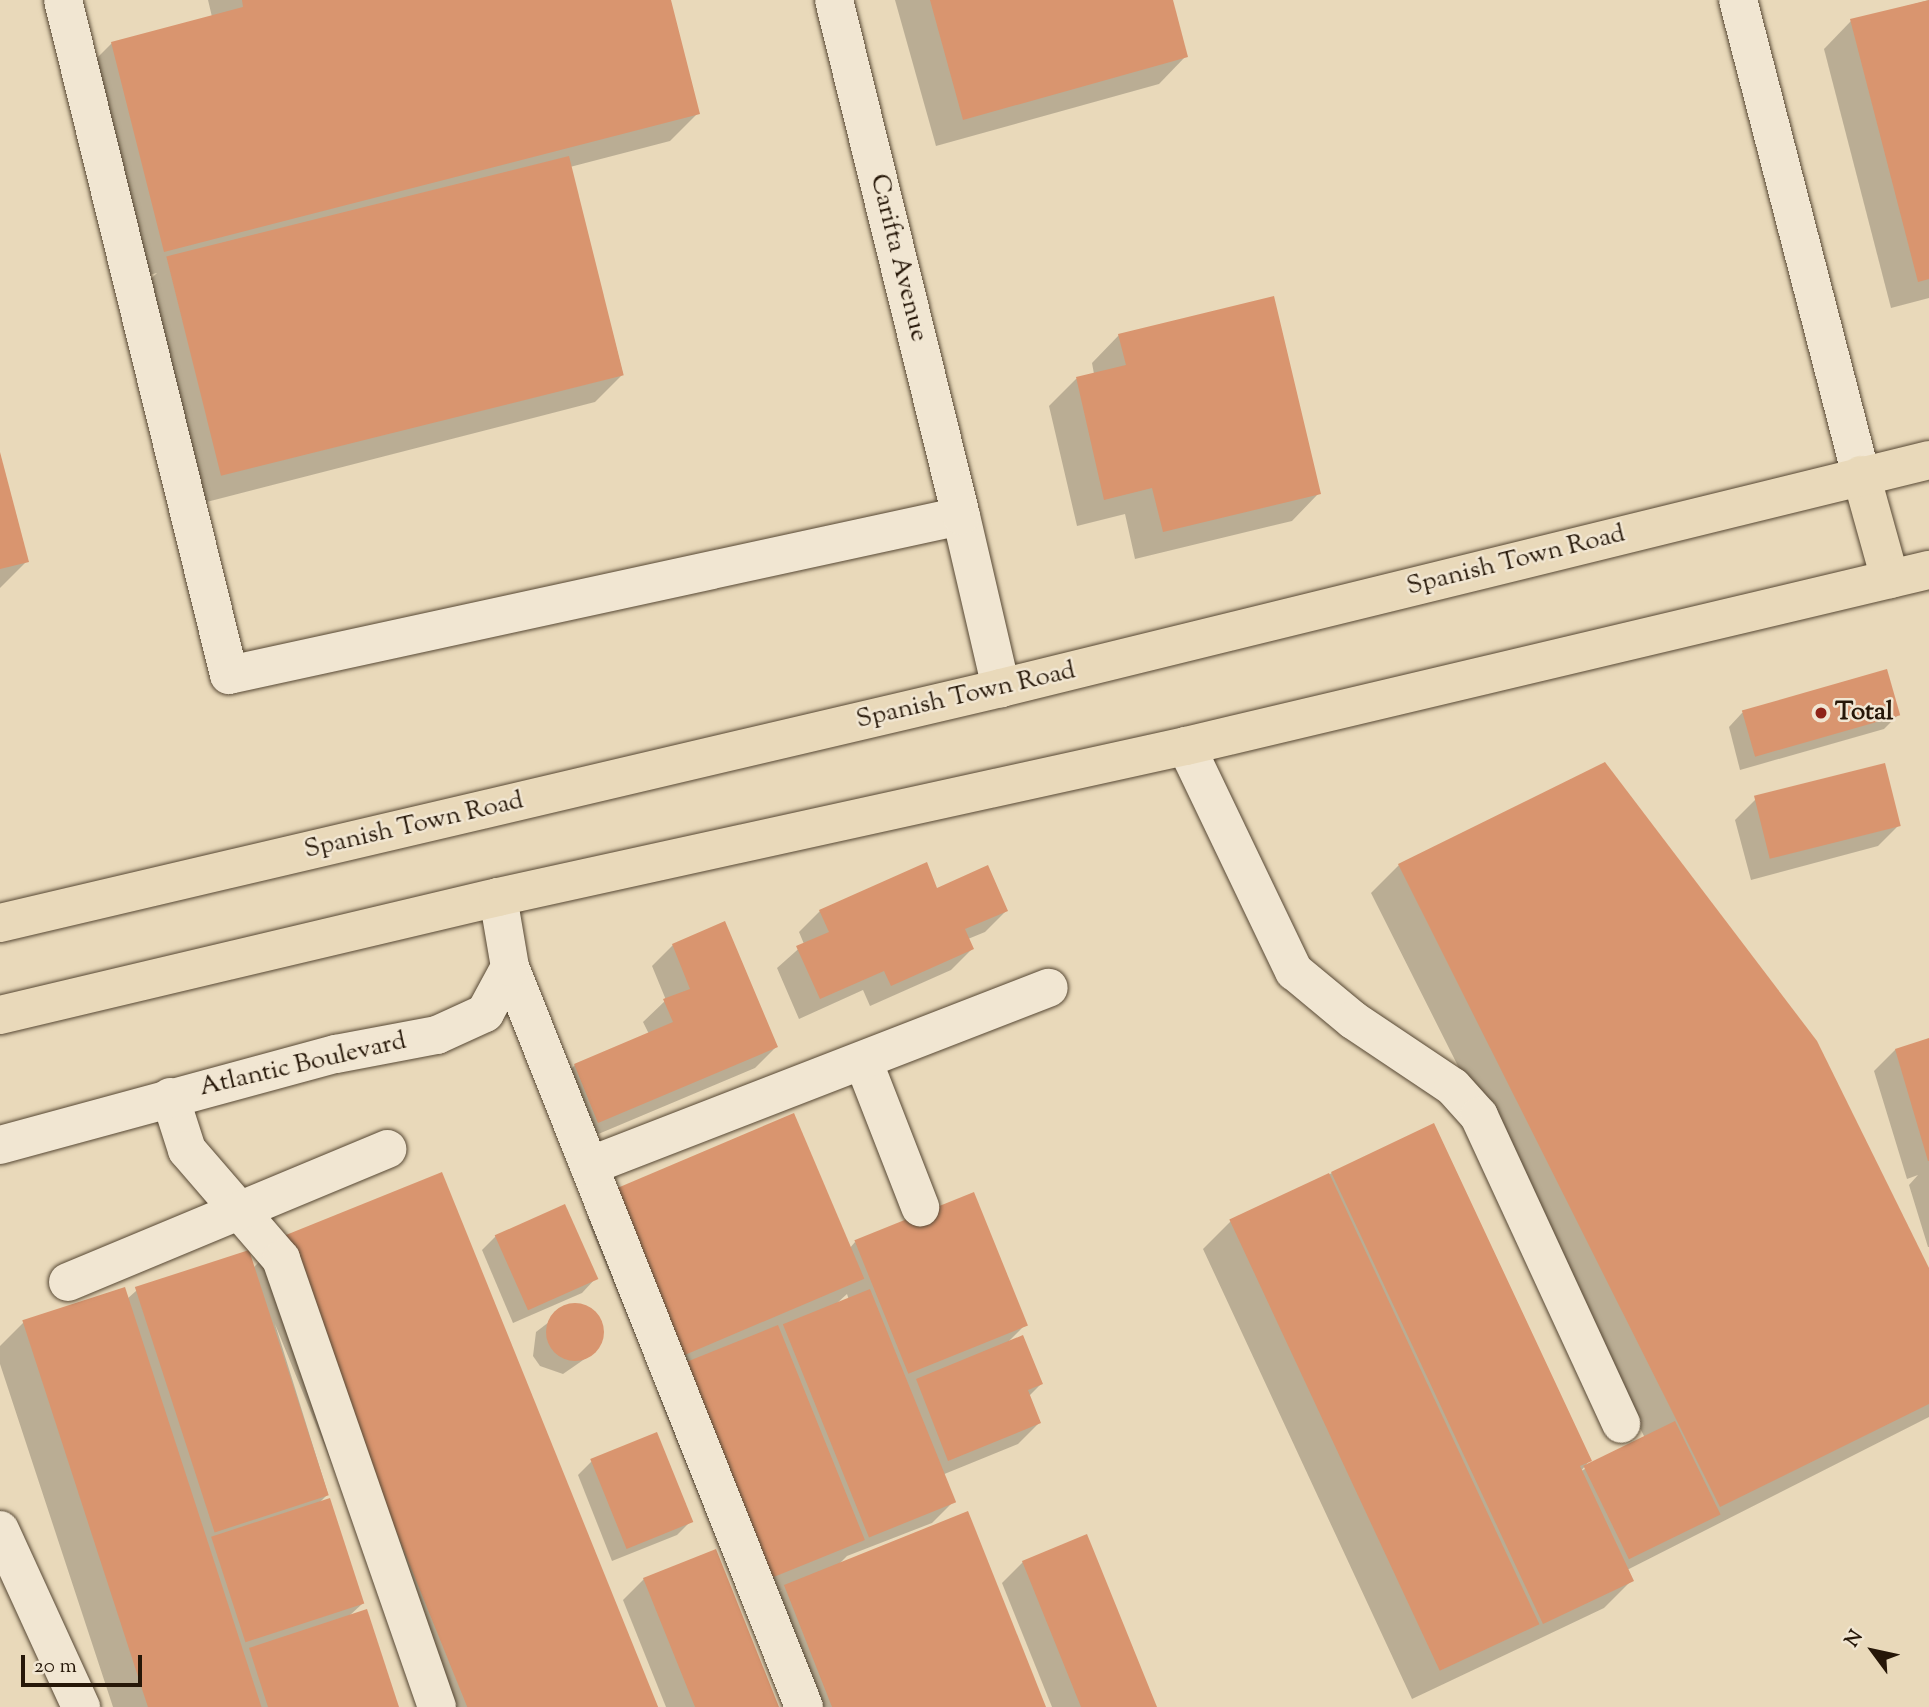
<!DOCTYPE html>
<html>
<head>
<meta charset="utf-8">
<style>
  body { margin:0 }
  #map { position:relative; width:1929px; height:1707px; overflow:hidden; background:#e9d9ba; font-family:"Sorts Mill Goudy",serif }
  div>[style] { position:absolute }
  .shadow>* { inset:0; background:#0003 }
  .building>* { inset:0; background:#d9956f; transform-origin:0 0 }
  .round { border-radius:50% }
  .roads { filter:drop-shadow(0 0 2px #574834) drop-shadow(0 0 2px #574834) }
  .minor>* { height:38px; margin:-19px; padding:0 19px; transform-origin:19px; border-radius:19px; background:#f1e6d2 }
  .highway>* { height:38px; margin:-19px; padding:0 19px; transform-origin:19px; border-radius:19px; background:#e9d9ba }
  .dots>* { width:19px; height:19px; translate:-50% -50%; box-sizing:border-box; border:4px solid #f1e6d2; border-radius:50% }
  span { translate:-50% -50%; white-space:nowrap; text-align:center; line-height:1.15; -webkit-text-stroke:5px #f1e6d2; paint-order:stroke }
  .street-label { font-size:26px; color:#261708 }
  .poi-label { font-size:26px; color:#261708; font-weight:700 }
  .left { translate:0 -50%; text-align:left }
  .north { position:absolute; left:1838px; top:1616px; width:70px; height:70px; -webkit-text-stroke:5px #f1e6d2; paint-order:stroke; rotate:303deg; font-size:19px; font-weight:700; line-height:28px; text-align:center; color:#261708 }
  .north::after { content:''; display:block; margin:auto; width:24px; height:32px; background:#261708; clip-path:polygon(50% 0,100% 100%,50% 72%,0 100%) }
  .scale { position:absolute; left:21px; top:1655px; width:121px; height:32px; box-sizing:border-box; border:4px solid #261708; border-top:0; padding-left:9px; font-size:21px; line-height:24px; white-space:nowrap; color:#261708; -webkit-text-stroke:5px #f1e6d2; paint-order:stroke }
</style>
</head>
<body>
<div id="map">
  <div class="shadow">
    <i style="clip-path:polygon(208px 0,669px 0,698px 113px,670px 141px,570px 167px,623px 374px,595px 402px,195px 505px,140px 289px,157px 273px,136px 278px,84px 71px,112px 43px,212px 17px)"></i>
    <i style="clip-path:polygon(895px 0,1171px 0,1186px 56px,1159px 84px,936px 146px)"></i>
    <i style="clip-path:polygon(1929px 0,1929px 298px,1891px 308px,1824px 49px,1851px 21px)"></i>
    <i style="clip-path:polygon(1119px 335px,1319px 493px,1292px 521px,1135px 559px,1125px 514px,1077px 526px,1049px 406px,1076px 379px,1094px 374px,1092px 363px)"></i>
    <i style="clip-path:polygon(0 455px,27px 561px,0 588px)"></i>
    <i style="clip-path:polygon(1742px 713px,1898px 715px,1884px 729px,1740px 770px,1729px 727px)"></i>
    <i style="clip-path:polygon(1756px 799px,1899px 825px,1878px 846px,1751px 880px,1735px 820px)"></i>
    <i style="clip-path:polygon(1399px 865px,1929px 1272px,1929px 1417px,1627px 1570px,1632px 1580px,1604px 1608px,1412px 1699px,1203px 1249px,1231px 1221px,1332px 1173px,1590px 1460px,1581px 1471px,1645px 1438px,1371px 893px)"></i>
    <i style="clip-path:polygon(936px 890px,1006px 911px,985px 932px,968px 939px,972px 949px,951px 970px,870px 1006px,863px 990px,799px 1019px,777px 968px,804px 944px,799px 932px,820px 911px)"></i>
    <i style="clip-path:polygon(673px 945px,776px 1047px,755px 1068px,577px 1143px,554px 1086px,575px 1065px,649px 1034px,643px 1022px,666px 1000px,652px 966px)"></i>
    <i style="clip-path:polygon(1929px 1040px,1929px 1247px,1928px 1247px,1909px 1185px,1918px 1175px,1907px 1179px,1874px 1071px,1895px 1050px)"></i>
    <i style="clip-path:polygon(evenodd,614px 1191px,849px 1249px,855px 1242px,1025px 1325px,1007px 1343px,1041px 1384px,1028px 1397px,1039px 1423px,1018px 1444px,942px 1475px,953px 1502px,932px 1523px,847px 1556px,838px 1565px,1044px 1707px,794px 1707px,757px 1614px,782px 1590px,743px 1606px,657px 1392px,675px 1374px,655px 1383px,587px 1219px,614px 1191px,847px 1294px,849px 1300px,835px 1305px,847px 1294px)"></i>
    <i style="clip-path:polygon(496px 1236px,595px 1279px,582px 1293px,513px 1323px,482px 1250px)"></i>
    <i style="clip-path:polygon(280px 1241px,658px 1707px,431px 1707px,275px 1324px,328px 1494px,318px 1504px,362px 1604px,349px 1616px,397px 1707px,113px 1707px,0 1364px,0 1346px,23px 1323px,127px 1299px,136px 1291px,253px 1268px)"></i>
    <i style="clip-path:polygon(571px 1305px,594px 1313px,602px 1335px,589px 1356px,563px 1374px,540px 1366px,533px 1356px,536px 1332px)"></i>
    <i style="clip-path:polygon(592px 1461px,691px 1521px,677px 1535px,612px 1561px,578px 1475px)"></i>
    <i style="clip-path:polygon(1023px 1562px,1155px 1707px,1052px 1707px,1002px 1583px)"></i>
    <i style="clip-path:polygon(644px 1579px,777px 1707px,666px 1707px,623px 1600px)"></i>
  </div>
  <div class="building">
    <i style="clip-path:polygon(242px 0,671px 0,700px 114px,164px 252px,111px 42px,243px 7px)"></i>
    <i style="clip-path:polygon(930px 0,1173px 0,1188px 57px,963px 120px)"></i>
    <i style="clip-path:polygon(1929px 0,1929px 279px,1918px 282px,1850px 19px)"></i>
    <i style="left:569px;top:156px;width:226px;height:415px;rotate:76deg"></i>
    <i style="clip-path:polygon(1274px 296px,1321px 494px,1163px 532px,1152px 488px,1104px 500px,1076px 377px,1126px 365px,1118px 334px)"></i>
    <i style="clip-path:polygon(0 452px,29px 562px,0 569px)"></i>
    <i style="left:1887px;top:669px;width:48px;height:151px;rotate:74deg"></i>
    <i style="clip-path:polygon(1605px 762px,1817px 1041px,1929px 1268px,1929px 1404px,1720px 1507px,1398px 864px)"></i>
    <i style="left:1885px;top:763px;width:65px;height:135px;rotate:76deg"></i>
    <i style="clip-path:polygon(927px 862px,937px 888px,988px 865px,1008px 911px,965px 929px,974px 949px,891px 986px,884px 971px,820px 999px,796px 946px,829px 932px,819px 910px)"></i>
    <i style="clip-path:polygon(725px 921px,778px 1047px,598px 1123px,574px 1064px,673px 1022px,663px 999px,690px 989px,672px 944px)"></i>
    <i style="clip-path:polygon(1929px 1038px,1929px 1161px,1928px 1161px,1895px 1049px)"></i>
    <i style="left:794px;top:1113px;width:180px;height:197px;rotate:67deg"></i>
    <i style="clip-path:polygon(1434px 1123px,1592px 1461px,1580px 1466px,1634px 1581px,1543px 1624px,1331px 1172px)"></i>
    <i style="left:442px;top:1172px;width:578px;height:177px;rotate:68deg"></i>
    <i style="left:1329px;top:1173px;width:498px;height:110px;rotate:65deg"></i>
    <i style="left:974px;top:1192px;width:144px;height:129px;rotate:68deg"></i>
    <i style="left:565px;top:1204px;width:82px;height:77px;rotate:66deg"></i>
    <i style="left:249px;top:1250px;width:258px;height:120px;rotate:72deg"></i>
    <i style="left:125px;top:1287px;width:442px;height:108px;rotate:72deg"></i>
    <i style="left:870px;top:1289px;width:230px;height:94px;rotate:68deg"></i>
    <i class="round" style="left:546px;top:1303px;width:58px;height:58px"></i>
    <i style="left:778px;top:1325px;width:232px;height:101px;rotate:68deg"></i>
    <i style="clip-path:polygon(1023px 1335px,1043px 1384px,1028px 1390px,1041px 1423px,948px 1461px,916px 1379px)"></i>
    <i style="left:1675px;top:1421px;width:104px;height:102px;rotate:64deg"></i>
    <i style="left:657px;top:1432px;width:97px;height:72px;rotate:68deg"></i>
    <i style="left:330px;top:1498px;width:111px;height:125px;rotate:72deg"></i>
    <i style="clip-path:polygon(968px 1511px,1046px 1707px,832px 1707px,784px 1585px)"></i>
    <i style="clip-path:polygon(1087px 1534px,1157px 1707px,1081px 1707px,1022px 1561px)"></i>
    <i style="clip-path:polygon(716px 1549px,779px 1707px,695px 1707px,643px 1578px)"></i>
    <i style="clip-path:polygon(367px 1609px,399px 1707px,268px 1707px,249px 1648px)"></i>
  </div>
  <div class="roads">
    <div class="minor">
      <i style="left:63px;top:0;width:695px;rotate:76.18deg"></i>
      <i style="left:229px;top:675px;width:749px;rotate:-12.26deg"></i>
      <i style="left:961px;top:516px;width:177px;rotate:76.9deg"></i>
      <i style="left:834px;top:0;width:531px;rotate:76.17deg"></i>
      <i style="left:1738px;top:0;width:491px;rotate:75.5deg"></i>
      <i style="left:1186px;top:746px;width:250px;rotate:64.4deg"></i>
      <i style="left:1294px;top:971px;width:77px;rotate:39.7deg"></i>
      <i style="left:1353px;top:1020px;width:120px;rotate:33.8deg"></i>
      <i style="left:1453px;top:1087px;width:39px;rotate:48deg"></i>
      <i style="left:1479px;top:1116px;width:339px;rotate:65.2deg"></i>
      <i style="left:510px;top:967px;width:796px;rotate:68.33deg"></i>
      <i style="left:864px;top:1063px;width:155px;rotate:68.7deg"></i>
      <i style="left:170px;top:1097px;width:56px;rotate:72.2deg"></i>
      <i style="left:187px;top:1150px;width:144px;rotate:49.2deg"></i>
      <i style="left:281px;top:1259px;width:474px;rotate:70.8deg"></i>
      <i style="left:0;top:1145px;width:348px;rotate:-15.2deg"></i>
      <i style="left:336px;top:1054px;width:103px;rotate:-10.7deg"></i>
      <i style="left:437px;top:1035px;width:53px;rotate:-24.6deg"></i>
      <i style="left:485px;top:1013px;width:52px;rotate:-61.5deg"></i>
      <i style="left:510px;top:967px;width:71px;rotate:-99.7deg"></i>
      <i style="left:589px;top:1166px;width:493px;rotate:-21.2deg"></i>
      <i style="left:68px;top:1282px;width:346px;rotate:-22.6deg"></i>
      <i style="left:0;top:1530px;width:195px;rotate:65.4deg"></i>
    </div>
    <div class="highway">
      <i style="left:1861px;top:475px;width:108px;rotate:74.4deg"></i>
      <i style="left:0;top:923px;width:1028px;rotate:-13.21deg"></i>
      <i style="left:1001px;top:688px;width:956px;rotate:-13.8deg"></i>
      <i style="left:0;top:1015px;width:512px;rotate:-13.33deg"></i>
      <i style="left:498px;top:897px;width:704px;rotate:-12.38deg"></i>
      <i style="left:1186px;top:746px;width:764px;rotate:-13.33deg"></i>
    </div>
  </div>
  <div class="dots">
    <i style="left:1821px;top:713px;background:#8f2418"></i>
  </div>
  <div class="street-label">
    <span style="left:898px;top:258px;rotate:76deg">Carifta Avenue</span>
    <span style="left:1516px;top:561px;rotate:-14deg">Spanish Town Road</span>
    <span style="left:966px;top:696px;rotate:-13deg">Spanish Town Road</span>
    <span style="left:414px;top:826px;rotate:-13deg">Spanish Town Road</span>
    <span style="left:303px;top:1065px;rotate:-13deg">Atlantic Boulevard</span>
  </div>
  <div class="poi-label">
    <span class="left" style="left:1835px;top:713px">Total</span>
  </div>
  <div class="north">N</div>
  <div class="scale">20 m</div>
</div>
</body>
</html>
